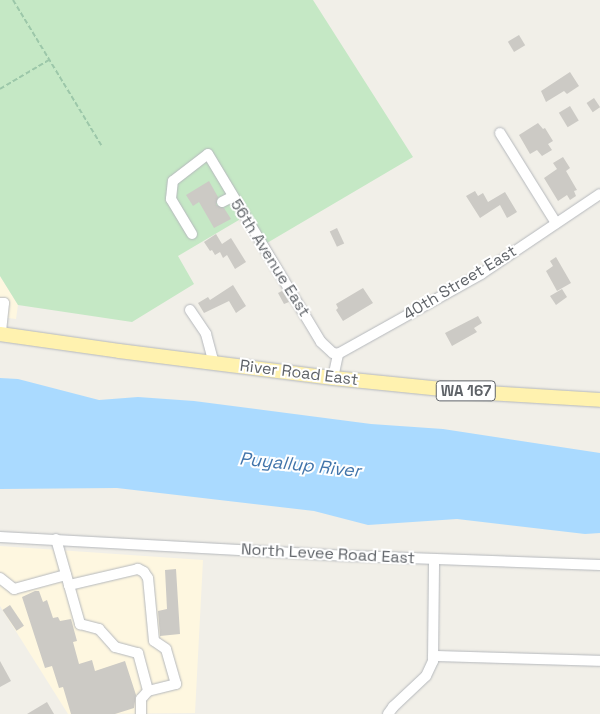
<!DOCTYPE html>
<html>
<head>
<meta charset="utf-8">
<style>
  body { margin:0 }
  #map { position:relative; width:600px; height:714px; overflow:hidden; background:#f1efe8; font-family:"Space Grotesk",sans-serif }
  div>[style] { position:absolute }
  .commercial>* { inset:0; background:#fef7e0 }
  .green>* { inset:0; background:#c5e8c5 }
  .water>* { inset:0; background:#aadaff }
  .building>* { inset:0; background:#cccac5; transform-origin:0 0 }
  .path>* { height:2px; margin-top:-1px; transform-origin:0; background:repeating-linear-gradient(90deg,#9cc7a9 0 5px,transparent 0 7.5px) }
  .roads { filter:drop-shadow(0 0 1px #b5b8bc) drop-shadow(0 0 1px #b5b8bc) }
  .minor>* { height:10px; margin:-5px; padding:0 5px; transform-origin:5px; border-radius:5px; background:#fff }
  .major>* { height:14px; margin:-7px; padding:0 7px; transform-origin:7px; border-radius:7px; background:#fff2af }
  span { translate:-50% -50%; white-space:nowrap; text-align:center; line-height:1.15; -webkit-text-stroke:4px #fff; paint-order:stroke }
  .shield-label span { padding:1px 4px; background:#fff; border:1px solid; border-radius:4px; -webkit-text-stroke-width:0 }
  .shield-label { font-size:15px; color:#5f6368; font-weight:700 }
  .street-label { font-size:16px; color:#5f6368 }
  .water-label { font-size:18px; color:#4174aa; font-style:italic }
</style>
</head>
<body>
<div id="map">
  <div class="commercial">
    <i style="clip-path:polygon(0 276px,18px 305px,16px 319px,0 317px)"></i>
    <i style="clip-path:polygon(0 546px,203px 560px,195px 713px,68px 714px,0 606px)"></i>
  </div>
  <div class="green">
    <i style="clip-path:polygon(0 0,313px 0,413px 157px,267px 243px,249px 214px,178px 256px,194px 284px,132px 322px,18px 305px,0 276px)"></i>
  </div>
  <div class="water">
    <i style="clip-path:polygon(0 378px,18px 379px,99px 400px,138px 397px,194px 401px,371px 424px,443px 429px,600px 453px,600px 533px,585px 534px,457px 519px,368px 525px,314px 511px,117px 488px,0 489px)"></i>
  </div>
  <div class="building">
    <i style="left:519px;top:35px;width:12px;height:13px;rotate:59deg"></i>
    <i style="clip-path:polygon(570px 72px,579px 86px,567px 94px,564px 91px,546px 102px,541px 91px)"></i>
    <i style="left:594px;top:98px;width:11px;height:9px;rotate:56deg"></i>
    <i style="left:570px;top:106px;width:17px;height:13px;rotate:59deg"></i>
    <i style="clip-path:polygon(538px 123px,543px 129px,545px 128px,553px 141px,548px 144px,552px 150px,542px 156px,537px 150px,530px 154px,519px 135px)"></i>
    <i style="clip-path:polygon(563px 157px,570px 168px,566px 171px,577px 190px,574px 191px,576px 196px,570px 200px,567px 195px,558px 201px,544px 178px,557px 169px,553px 163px)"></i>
    <i style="clip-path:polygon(209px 181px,218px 197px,216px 205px,224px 208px,231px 219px,214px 228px,199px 202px,193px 206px,186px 195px)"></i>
    <i style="clip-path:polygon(475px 191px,478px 196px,483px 193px,488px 202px,505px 192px,517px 212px,507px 218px,500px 205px,480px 218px,466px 196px)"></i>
    <i style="left:337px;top:228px;width:17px;height:8px;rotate:65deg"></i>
    <i style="clip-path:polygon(216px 234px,222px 244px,231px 238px,246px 262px,235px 269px,227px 255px,223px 258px,220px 252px,215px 255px,212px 250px,210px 251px,204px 242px)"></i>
    <i style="clip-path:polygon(556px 257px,571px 283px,557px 291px,546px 271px,553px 266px,550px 261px)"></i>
    <i style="clip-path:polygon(233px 285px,246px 306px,236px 313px,229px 301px,204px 313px,198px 303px,208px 297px,210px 300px)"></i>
    <i style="clip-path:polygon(363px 288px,373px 303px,343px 321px,336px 310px,338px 308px,336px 304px)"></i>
    <i style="clip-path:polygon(562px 289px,567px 297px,556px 305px,550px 296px)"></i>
    <i style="clip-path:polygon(282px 291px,289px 302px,284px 304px,278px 293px)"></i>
    <i style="clip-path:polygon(478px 316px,482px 323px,474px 328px,477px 332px,452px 346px,445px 333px)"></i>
    <i style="clip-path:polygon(176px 569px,180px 634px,160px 636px,158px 611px,167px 609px,165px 570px)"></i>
    <i style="clip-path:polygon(35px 591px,39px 591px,43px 602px,47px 600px,53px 618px,58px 617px,60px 621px,71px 619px,77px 641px,73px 642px,79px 664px,92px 660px,95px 671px,125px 661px,136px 695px,134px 708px,115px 714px,71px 714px,63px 687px,59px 688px,52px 666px,45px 668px,22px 597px)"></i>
    <i style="left:10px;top:605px;width:25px;height:9px;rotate:56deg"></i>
    <i style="clip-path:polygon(0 661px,11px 681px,0 687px)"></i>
    <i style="clip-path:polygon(47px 702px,54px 714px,27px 714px)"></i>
  </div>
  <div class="path">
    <i style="left:13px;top:0;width:170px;rotate:58.7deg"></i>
    <i style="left:0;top:89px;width:57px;rotate:-30.6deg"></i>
  </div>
  <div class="roads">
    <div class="minor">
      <i style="left:500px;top:133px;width:106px;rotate:58.1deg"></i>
      <i style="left:222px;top:202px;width:11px;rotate:-27deg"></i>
      <i style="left:192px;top:234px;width:41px;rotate:-121deg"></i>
      <i style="left:171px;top:199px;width:18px;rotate:-84deg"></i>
      <i style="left:173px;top:181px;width:44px;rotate:-37.6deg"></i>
      <i style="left:208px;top:154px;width:219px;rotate:59deg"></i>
      <i style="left:321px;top:342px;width:16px;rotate:43deg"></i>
      <i style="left:333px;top:353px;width:5px;rotate:11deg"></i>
      <i style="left:0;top:303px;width:4px"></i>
      <i style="left:4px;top:303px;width:31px;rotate:96deg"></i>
      <i style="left:190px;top:310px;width:29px;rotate:56deg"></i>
      <i style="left:206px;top:334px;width:30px;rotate:75deg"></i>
      <i style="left:333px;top:378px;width:25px;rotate:-78deg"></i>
      <i style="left:338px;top:354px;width:164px;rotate:-29.2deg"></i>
      <i style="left:481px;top:274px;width:143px;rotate:-33.9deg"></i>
      <i style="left:0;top:537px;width:354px;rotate:3.1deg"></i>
      <i style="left:353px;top:556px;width:247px;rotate:2.1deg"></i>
      <i style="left:56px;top:539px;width:48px;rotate:74.2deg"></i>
      <i style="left:69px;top:585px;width:41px;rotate:74.2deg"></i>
      <i style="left:80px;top:624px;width:20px;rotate:15deg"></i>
      <i style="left:99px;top:629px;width:24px;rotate:48deg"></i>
      <i style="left:115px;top:647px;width:24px;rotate:15deg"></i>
      <i style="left:138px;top:653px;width:39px;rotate:75deg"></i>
      <i style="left:148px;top:691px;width:29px;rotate:-14deg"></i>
      <i style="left:176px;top:684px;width:36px;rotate:-106deg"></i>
      <i style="left:166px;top:649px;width:14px;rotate:-146deg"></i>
      <i style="left:154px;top:641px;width:63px;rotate:-95.4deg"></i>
      <i style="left:148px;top:578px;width:7px;rotate:-124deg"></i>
      <i style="left:144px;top:572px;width:7px;rotate:-153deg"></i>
      <i style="left:138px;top:569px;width:71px;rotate:166.9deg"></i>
      <i style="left:0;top:578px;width:18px;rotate:38deg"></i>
      <i style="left:14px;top:589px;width:54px;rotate:-15.1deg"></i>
      <i style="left:433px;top:656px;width:167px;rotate:1.7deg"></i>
      <i style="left:141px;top:714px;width:15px;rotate:-90deg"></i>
      <i style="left:141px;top:699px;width:11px;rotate:-49deg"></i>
      <i style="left:388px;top:714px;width:9px;rotate:-54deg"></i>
      <i style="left:393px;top:707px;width:45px;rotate:-43.2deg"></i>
      <i style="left:426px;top:676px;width:17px;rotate:-65deg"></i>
      <i style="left:433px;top:661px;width:102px;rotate:-89.4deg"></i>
    </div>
    <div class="major">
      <i style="left:0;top:334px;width:120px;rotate:8.1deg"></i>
      <i style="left:119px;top:351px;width:216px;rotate:7.2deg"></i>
      <i style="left:333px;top:378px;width:139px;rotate:5.8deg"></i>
      <i style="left:471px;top:392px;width:129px;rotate:3.5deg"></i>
    </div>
  </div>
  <div class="shield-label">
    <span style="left:466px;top:391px">WA 167</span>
  </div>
  <div class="street-label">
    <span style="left:270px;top:258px;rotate:58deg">56th Avenue East</span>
    <span style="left:460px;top:283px;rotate:-31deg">40th Street East</span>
    <span style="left:299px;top:373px;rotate:7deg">River Road East</span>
    <span style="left:328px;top:554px;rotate:3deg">North Levee Road East</span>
  </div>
  <div class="water-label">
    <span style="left:300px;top:465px;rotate:6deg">Puyallup River</span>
  </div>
</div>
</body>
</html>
